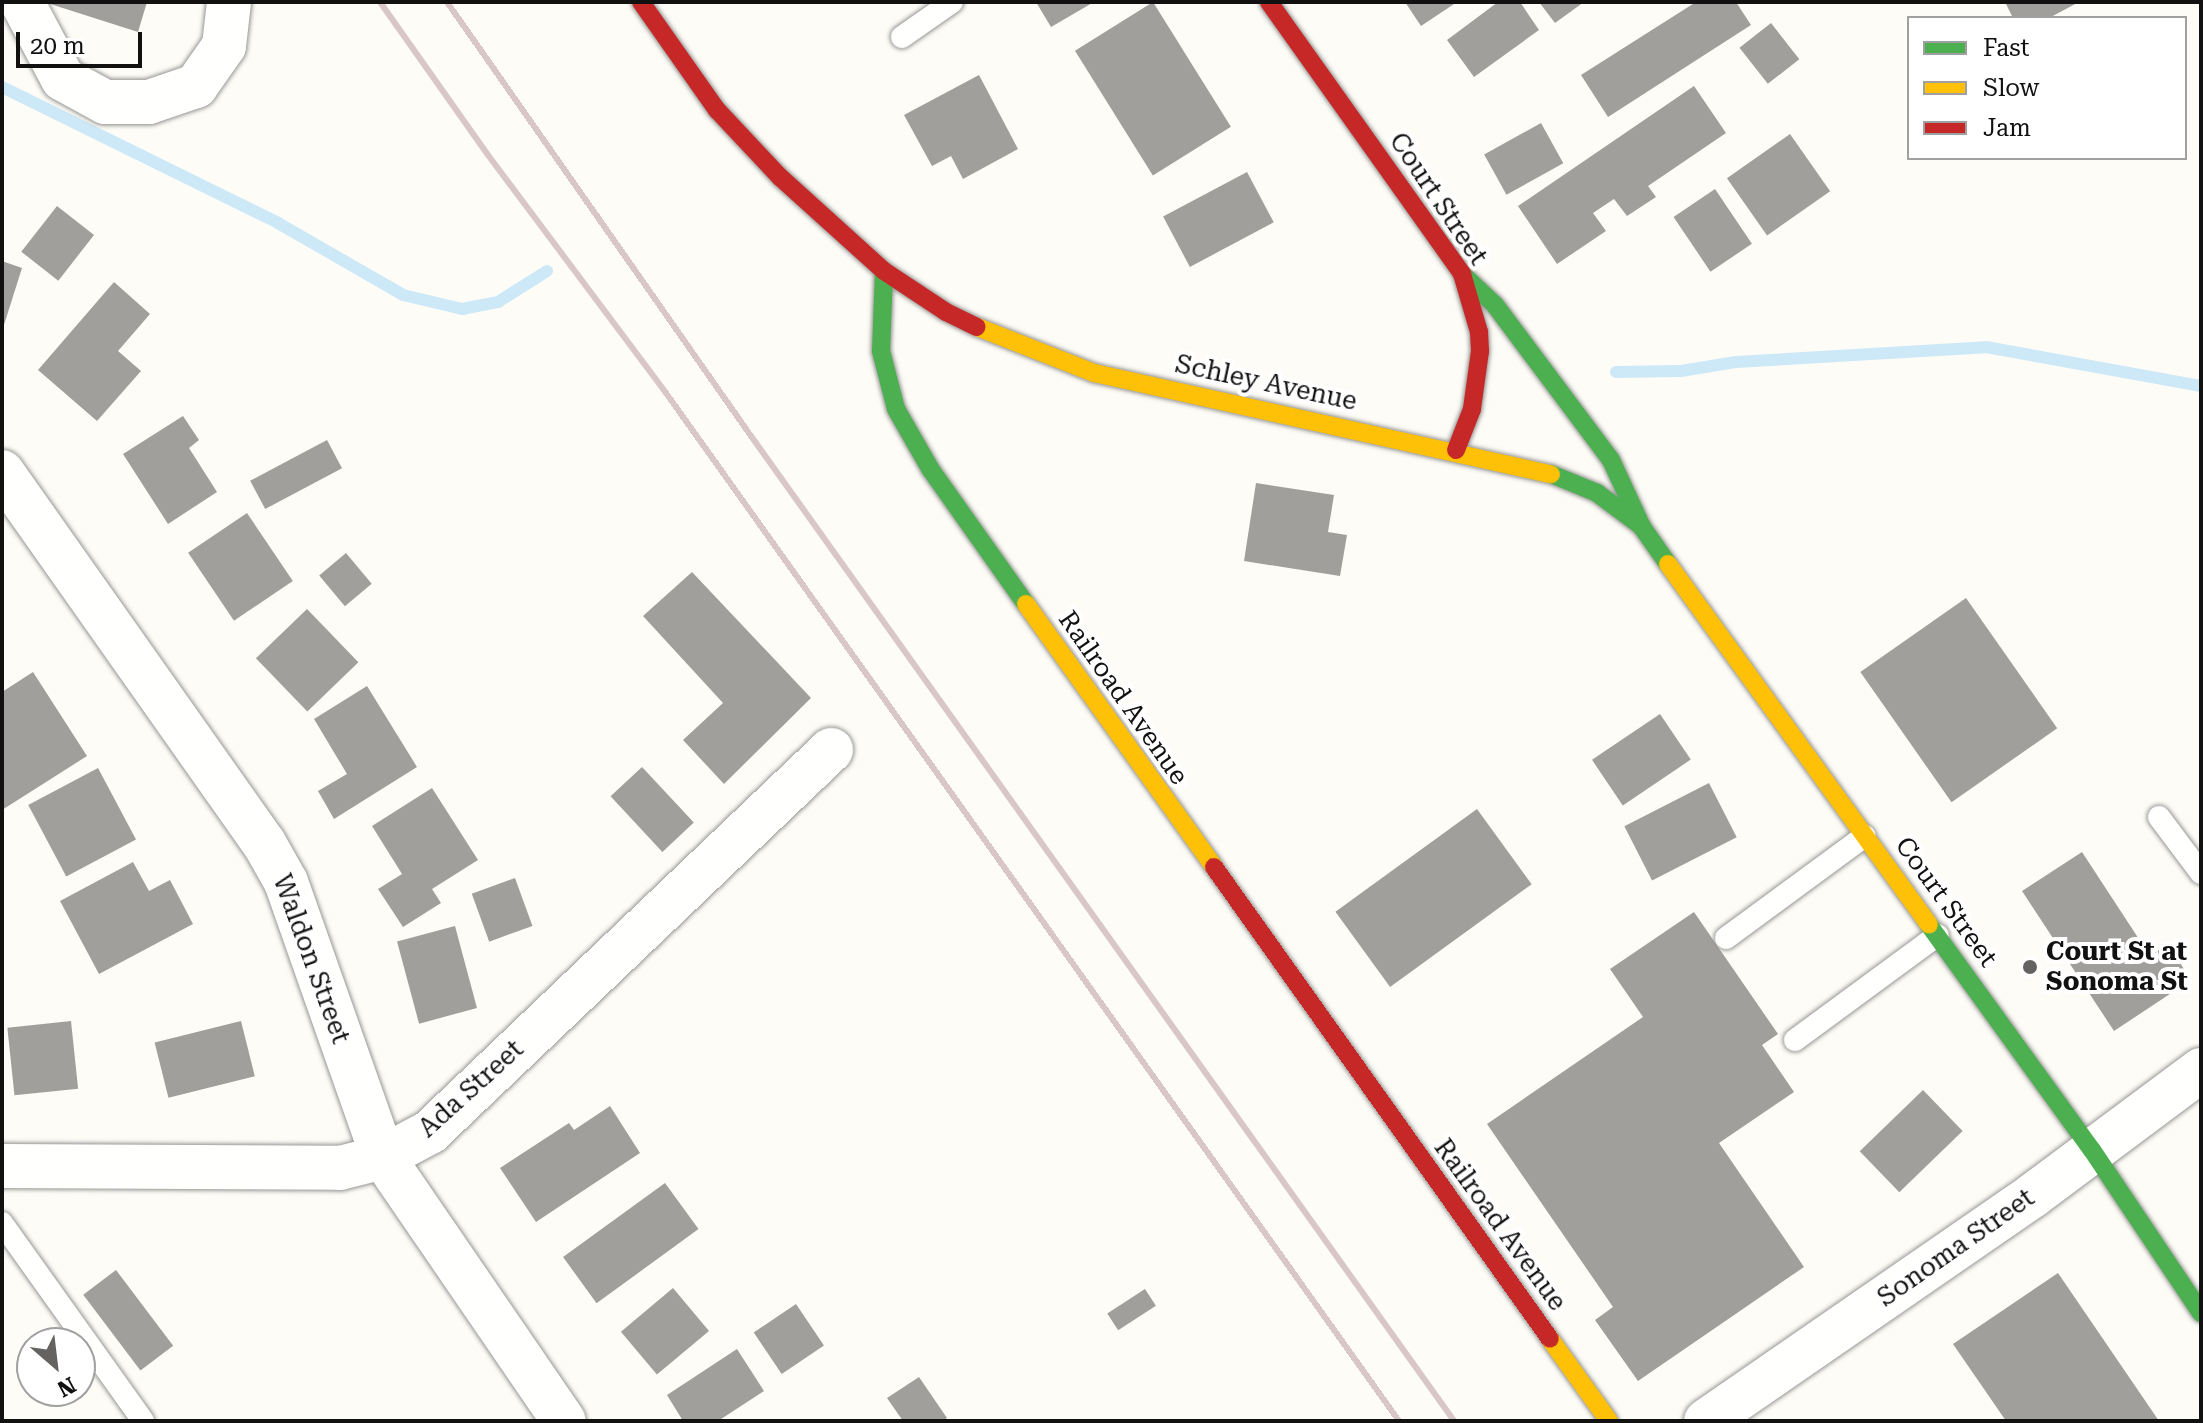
<!DOCTYPE html>
<html>
<head>
<meta charset="utf-8">
<style>
  body { margin:0 }
  #map { position:relative; width:2203px; height:1423px; overflow:hidden; background:#fdfcf7; font-family:"Roboto Serif",serif }
  div>[style] { position:absolute }
  .stream>* { height:12px; margin:-6px; padding:0 6px; transform-origin:6px; border-radius:6px; background:#cde8f7 }
  .building>* { inset:0; background:#a19f9c; transform-origin:0 0 }
  .roads { filter:drop-shadow(0 0 2px #979795) drop-shadow(0 0 2px #979795) }
  .lane>* { height:22px; margin:-11px; padding:0 11px; transform-origin:11px; border-radius:11px; background:#fffffe }
  .street>* { height:44px; margin:-22px; padding:0 22px; transform-origin:22px; border-radius:22px; background:#fffffe }
  .fast>* { height:18px; margin:-9px; padding:0 9px; transform-origin:9px; border-radius:9px; background:#4caf50 }
  .slow>* { height:18px; margin:-9px; padding:0 9px; transform-origin:9px; border-radius:9px; background:#ffc107 }
  .jam>* { height:18px; margin:-9px; padding:0 9px; transform-origin:9px; border-radius:9px; background:#c62828 }
  .rail>* { height:6px; margin:-3px; padding:0 3px; transform-origin:3px; border-radius:3px; background:#d9c6c7 }
  .dots>* { width:22px; height:22px; translate:-50% -50%; box-sizing:border-box; border:4px solid #fff; border-radius:50% }
  span { translate:-50% -50%; white-space:nowrap; text-align:center; line-height:1.15; -webkit-text-stroke:8px #fff; paint-order:stroke }
  .street-label { font-size:26px; color:#111 }
  .poi-label { font-size:26px; color:#111; font-weight:700 }
  .left { translate:0 -50%; text-align:left }
  .frame { position:absolute; inset:0; border:4px solid #111; pointer-events:none }
  .legend { position:absolute; left:1907px; top:16px; width:280px; height:144px; box-sizing:border-box; background:#fff; border:2px solid #a0a0a0; margin:0; padding:10px 14px; list-style:none; font-size:24px; color:#111 }
  .legend li { display:flex; align-items:center; gap:16px; height:40px }
  .legend b { width:40px; border:2px solid #a0a0a0 }
  .north { position:absolute; left:16px; top:1327px; width:80px; height:80px; box-sizing:border-box; background:#fff; border:2px solid #a0a0a0; border-radius:50%; rotate:152deg; font-size:22px; font-weight:700; line-height:32px; text-align:center; color:#111 }
  .north::after { content:''; display:block; margin:auto; width:28px; height:36px; background:#646362; clip-path:polygon(50% 0,100% 100%,50% 72%,0 100%) }
  .scale { position:absolute; left:16px; top:32px; width:126px; height:36px; box-sizing:border-box; border:4px solid #111; border-top:0; padding-left:10px; font-size:24px; line-height:28px; white-space:nowrap; color:#111; -webkit-text-stroke:6px #fff; paint-order:stroke }
</style>
</head>
<body>
<div id="map">
  <div class="stream">
    <i style="left:2px;top:87px;width:308px;rotate:26.2deg"></i>
    <i style="left:278px;top:223px;width:144px;rotate:29.9deg"></i>
    <i style="left:403px;top:295px;width:61px;rotate:13.3deg"></i>
    <i style="left:462px;top:309px;width:37px;rotate:-11deg"></i>
    <i style="left:498px;top:302px;width:58px;rotate:-32.3deg"></i>
    <i style="left:1616px;top:372px;width:65px;rotate:-0.9deg"></i>
    <i style="left:1681px;top:371px;width:56px;rotate:-9.3deg"></i>
    <i style="left:1736px;top:362px;width:250px;rotate:-3.4deg"></i>
    <i style="left:1986px;top:347px;width:219px;rotate:10.3deg"></i>
  </div>
  <div class="building">
    <i style="clip-path:polygon(44px 2px,147px 2px,138px 32px)"></i>
    <i style="clip-path:polygon(1036px 2px,1094px 2px,1051px 27px)"></i>
    <i style="left:1153px;top:2px;width:147px;height:92px;rotate:58deg"></i>
    <i style="clip-path:polygon(1405px 2px,1457px 2px,1421px 26px)"></i>
    <i style="clip-path:polygon(1498px 2px,1520px 2px,1539px 30px,1474px 77px,1447px 40px)"></i>
    <i style="clip-path:polygon(1539px 2px,1584px 2px,1555px 23px)"></i>
    <i style="clip-path:polygon(1696px 2px,1736px 2px,1751px 25px,1608px 117px,1581px 75px)"></i>
    <i style="clip-path:polygon(2005px 2px,2079px 2px,2049px 18px,2013px 18px)"></i>
    <i style="left:1771px;top:23px;width:46px;height:40px;rotate:52deg"></i>
    <i style="clip-path:polygon(979px 75px,1018px 149px,963px 179px,951px 156px,932px 166px,904px 115px)"></i>
    <i style="clip-path:polygon(1694px 86px,1726px 133px,1648px 186px,1656px 197px,1627px 216px,1614px 199px,1593px 213px,1606px 231px,1557px 264px,1518px 206px)"></i>
    <i style="left:1541px;top:123px;width:46px;height:65px;rotate:61deg"></i>
    <i style="left:1790px;top:134px;width:70px;height:77px;rotate:55deg"></i>
    <i style="left:1247px;top:172px;width:57px;height:95px;rotate:62deg"></i>
    <i style="left:1715px;top:189px;width:66px;height:50px;rotate:56deg"></i>
    <i style="left:57px;top:206px;width:47px;height:58px;rotate:38deg"></i>
    <i style="clip-path:polygon(2px 261px,22px 268px,3px 328px,2px 328px)"></i>
    <i style="clip-path:polygon(114px 282px,150px 314px,118px 351px,141px 371px,97px 421px,38px 370px)"></i>
    <i style="clip-path:polygon(183px 416px,199px 440px,189px 448px,217px 492px,168px 524px,123px 454px)"></i>
    <i style="left:327px;top:440px;width:32px;height:87px;rotate:62deg"></i>
    <i style="clip-path:polygon(1256px 483px,1334px 495px,1328px 532px,1347px 535px,1340px 576px,1244px 561px)"></i>
    <i style="left:247px;top:513px;width:82px;height:71px;rotate:56deg"></i>
    <i style="left:346px;top:553px;width:40px;height:35px;rotate:50deg"></i>
    <i style="clip-path:polygon(692px 572px,811px 698px,724px 784px,683px 740px,723px 703px,643px 616px)"></i>
    <i style="left:1966px;top:598px;width:159px;height:129px;rotate:55deg"></i>
    <i style="left:307px;top:609px;width:74px;height:71px;rotate:46deg"></i>
    <i style="clip-path:polygon(33px 672px,87px 756px,2px 810px,2px 692px)"></i>
    <i style="clip-path:polygon(367px 686px,417px 767px,334px 819px,318px 791px,347px 774px,314px 719px)"></i>
    <i style="left:1660px;top:714px;width:55px;height:82px;rotate:56deg"></i>
    <i style="left:642px;top:767px;width:76px;height:43px;rotate:47deg"></i>
    <i style="left:98px;top:768px;width:81px;height:79px;rotate:62deg"></i>
    <i style="left:1709px;top:783px;width:61px;height:95px;rotate:63deg"></i>
    <i style="clip-path:polygon(432px 788px,478px 860px,432px 889px,441px 903px,403px 927px,378px 889px,402px 874px,372px 826px)"></i>
    <i style="left:1477px;top:809px;width:93px;height:175px;rotate:54deg"></i>
    <i style="clip-path:polygon(2082px 852px,2150px 956px,2168px 944px,2191px 980px,2114px 1031px,2022px 891px)"></i>
    <i style="clip-path:polygon(133px 862px,149px 891px,170px 880px,193px 924px,99px 974px,60px 901px)"></i>
    <i style="left:515px;top:878px;width:51px;height:46px;rotate:70deg"></i>
    <i style="clip-path:polygon(1694px 912px,1778px 1034px,1762px 1045px,1794px 1092px,1719px 1143px,1804px 1267px,1638px 1381px,1595px 1320px,1613px 1307px,1487px 1124px,1643px 1017px,1610px 969px)"></i>
    <i style="left:455px;top:926px;width:85px;height:60px;rotate:75deg"></i>
    <i style="left:71px;top:1021px;width:68px;height:64px;rotate:84deg"></i>
    <i style="left:241px;top:1021px;width:57px;height:89px;rotate:76deg"></i>
    <i style="left:1923px;top:1090px;width:57px;height:88px;rotate:46deg"></i>
    <i style="clip-path:polygon(610px 1106px,640px 1153px,536px 1222px,500px 1168px,569px 1123px,574px 1130px)"></i>
    <i style="left:665px;top:1183px;width:57px;height:126px;rotate:54deg"></i>
    <i style="left:116px;top:1270px;width:95px;height:41px;rotate:53deg"></i>
    <i style="clip-path:polygon(2058px 1273px,2159px 1421px,2006px 1421px,1953px 1344px)"></i>
    <i style="left:673px;top:1288px;width:56px;height:68px;rotate:50deg"></i>
    <i style="left:1145px;top:1289px;width:20px;height:45px;rotate:57deg"></i>
    <i style="left:796px;top:1304px;width:50px;height:51px;rotate:56deg"></i>
    <i style="clip-path:polygon(737px 1349px,764px 1391px,718px 1421px,683px 1421px,667px 1395px)"></i>
    <i style="clip-path:polygon(919px 1377px,947px 1418px,943px 1421px,903px 1421px,887px 1398px)"></i>
  </div>
  <div class="roads">
    <div class="lane">
      <i style="left:902px;top:37px;width:61px;rotate:-35deg"></i>
      <i style="left:2159px;top:817px;width:70px;rotate:53.1deg"></i>
      <i style="left:1726px;top:938px;width:172px;rotate:-36.3deg"></i>
      <i style="left:1795px;top:1040px;width:177px;rotate:-36.3deg"></i>
      <i style="left:2px;top:1223px;width:243px;rotate:54.5deg"></i>
    </div>
    <div class="street">
      <i style="left:22px;top:2px;width:87px;rotate:62deg"></i>
      <i style="left:63px;top:79px;width:48px;rotate:28.7deg"></i>
      <i style="left:105px;top:102px;width:44px"></i>
      <i style="left:149px;top:102px;width:50px;rotate:-18.8deg"></i>
      <i style="left:196px;top:86px;width:49px;rotate:-55deg"></i>
      <i style="left:224px;top:46px;width:44px;rotate:-83.5deg"></i>
      <i style="left:2px;top:472px;width:454px;rotate:54.8deg"></i>
      <i style="left:264px;top:843px;width:45px;rotate:60.6deg"></i>
      <i style="left:286px;top:882px;width:292px;rotate:70.6deg"></i>
      <i style="left:383px;top:1157px;width:320px;rotate:55.6deg"></i>
      <i style="left:2px;top:1166px;width:338px;rotate:0.3deg"></i>
      <i style="left:340px;top:1168px;width:44px;rotate:-14.3deg"></i>
      <i style="left:383px;top:1157px;width:53px;rotate:-28deg"></i>
      <i style="left:430px;top:1132px;width:554px;rotate:-43.61deg"></i>
      <i style="left:1706px;top:1421px;width:396px;rotate:-34.6deg"></i>
      <i style="left:2032px;top:1196px;width:211px;rotate:-36.7deg"></i>
    </div>
    <div class="fast">
      <i style="left:884px;top:271px;width:80px;rotate:92.1deg"></i>
      <i style="left:881px;top:351px;width:60px;rotate:75.5deg"></i>
      <i style="left:896px;top:409px;width:70px;rotate:60.2deg"></i>
      <i style="left:931px;top:470px;width:164px;rotate:54.7deg"></i>
      <i style="left:1462px;top:274px;width:45px;rotate:43.2deg"></i>
      <i style="left:1495px;top:305px;width:194px;rotate:53.2deg"></i>
      <i style="left:1611px;top:460px;width:74px;rotate:65.2deg"></i>
      <i style="left:1642px;top:527px;width:45px;rotate:54.9deg"></i>
      <i style="left:1551px;top:474px;width:50px;rotate:22.4deg"></i>
      <i style="left:1597px;top:493px;width:54px;rotate:36.7deg"></i>
      <i style="left:1929px;top:925px;width:278px;rotate:54.1deg"></i>
      <i style="left:2092px;top:1150px;width:196px;rotate:56.2deg"></i>
    </div>
    <div class="slow">
      <i style="left:977px;top:327px;width:126px;rotate:21.5deg"></i>
      <i style="left:1094px;top:373px;width:468px;rotate:12.5deg"></i>
      <i style="left:1668px;top:564px;width:445px;rotate:54.1deg"></i>
      <i style="left:1026px;top:604px;width:323px;rotate:54.4deg"></i>
      <i style="left:1550px;top:1339px;width:101px;rotate:54.3deg"></i>
    </div>
    <div class="jam">
      <i style="left:641px;top:2px;width:132px;rotate:54.9deg"></i>
      <i style="left:717px;top:110px;width:92px;rotate:46.8deg"></i>
      <i style="left:780px;top:177px;width:140px;rotate:42.1deg"></i>
      <i style="left:884px;top:271px;width:74px;rotate:33.5deg"></i>
      <i style="left:946px;top:312px;width:34px;rotate:26deg"></i>
      <i style="left:1269px;top:2px;width:334px;rotate:54.6deg"></i>
      <i style="left:1462px;top:274px;width:60px;rotate:73.7deg"></i>
      <i style="left:1479px;top:332px;width:19px;rotate:87deg"></i>
      <i style="left:1480px;top:351px;width:59px;rotate:97.9deg"></i>
      <i style="left:1472px;top:409px;width:44px;rotate:111.3deg"></i>
      <i style="left:1214px;top:867px;width:579px;rotate:54.55deg"></i>
    </div>
  </div>
  <div class="rail">
    <i style="left:380px;top:2px;width:187px;rotate:54.8deg"></i>
    <i style="left:488px;top:155px;width:297px;rotate:53.2deg"></i>
    <i style="left:666px;top:393px;width:1263px;rotate:54.51deg"></i>
    <i style="left:447px;top:2px;width:530px;rotate:54.99deg"></i>
    <i style="left:751px;top:436px;width:1210px;rotate:54.48deg"></i>
  </div>
  <div class="dots">
    <i style="left:2030px;top:967px;background:#646362"></i>
  </div>
  <div class="street-label">
    <span style="left:1438px;top:199px;rotate:56deg">Court Street</span>
    <span style="left:1266px;top:383px;rotate:12deg">Schley Avenue</span>
    <span style="left:1123px;top:698px;rotate:55deg">Railroad Avenue</span>
    <span style="left:1946px;top:902px;rotate:54deg">Court Street</span>
    <span style="left:311px;top:959px;rotate:70deg">Waldon Street</span>
    <span style="left:471px;top:1089px;rotate:-42deg">Ada Street</span>
    <span style="left:1500px;top:1225px;rotate:54deg">Railroad Avenue</span>
    <span style="left:1956px;top:1248px;rotate:-35deg">Sonoma Street</span>
  </div>
  <div class="poi-label">
    <span class="left" style="left:2046px;top:967px">Court St at<br>Sonoma St</span>
  </div>
  <div class="frame"></div>
  <ul class="legend">
  <li><b style="height:10px;background:#4caf50"></b>Fast</li>
  <li><b style="height:10px;background:#ffc107"></b>Slow</li>
  <li><b style="height:10px;background:#c62828"></b>Jam</li>
  </ul>
  <div class="north">N</div>
  <div class="scale">20 m</div>
</div>
</body>
</html>
